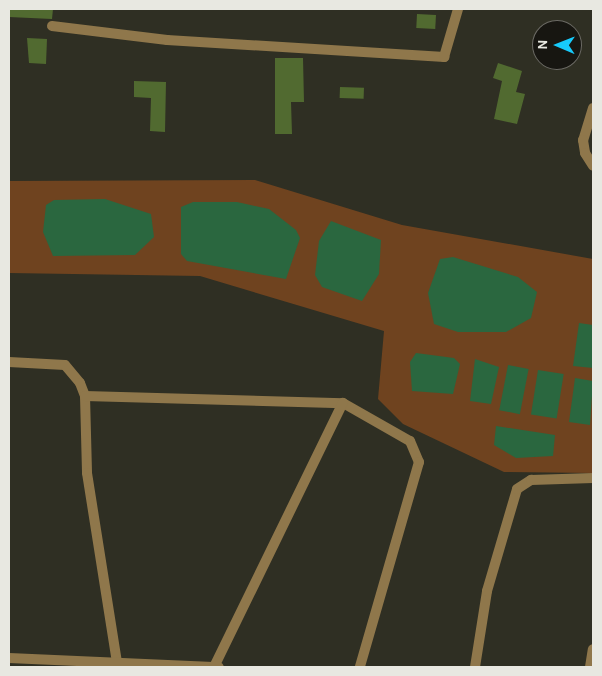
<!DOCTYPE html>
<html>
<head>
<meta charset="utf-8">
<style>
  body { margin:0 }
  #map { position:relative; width:602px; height:676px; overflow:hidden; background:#2f2f23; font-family:Karla,sans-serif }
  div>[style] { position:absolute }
  .green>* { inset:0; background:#6f431f }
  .water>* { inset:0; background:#2a673f; transform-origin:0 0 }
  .building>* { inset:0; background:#516a30; transform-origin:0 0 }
  .minor>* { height:10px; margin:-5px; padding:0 5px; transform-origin:5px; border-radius:5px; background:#8f774b }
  span { translate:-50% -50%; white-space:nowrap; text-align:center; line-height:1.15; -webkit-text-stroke:4px #171611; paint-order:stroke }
  .frame { position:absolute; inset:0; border:10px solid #e8e8e1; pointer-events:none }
  .north { position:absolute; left:532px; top:20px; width:50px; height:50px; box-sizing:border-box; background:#171611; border:1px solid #6b6a64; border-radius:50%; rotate:271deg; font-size:14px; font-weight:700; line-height:20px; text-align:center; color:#e8e8e1 }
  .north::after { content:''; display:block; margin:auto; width:18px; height:22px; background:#17cafb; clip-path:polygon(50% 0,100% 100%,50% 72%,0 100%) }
</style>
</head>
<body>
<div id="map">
  <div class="green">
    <i style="clip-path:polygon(255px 180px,402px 225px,593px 259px,593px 473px,504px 472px,403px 424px,378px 399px,384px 331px,200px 276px,9px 273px,9px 181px)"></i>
  </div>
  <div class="water">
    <i style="clip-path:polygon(105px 199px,151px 214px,154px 237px,135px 255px,53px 256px,43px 232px,46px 205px,54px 200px)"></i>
    <i style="clip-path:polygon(193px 202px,237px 202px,269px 209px,296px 230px,300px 238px,286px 279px,187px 261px,181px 254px,181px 207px)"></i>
    <i style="clip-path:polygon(331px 221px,381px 240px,379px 274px,362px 301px,322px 287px,315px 275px,319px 241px)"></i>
    <i style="clip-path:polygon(453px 257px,518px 277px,537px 292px,531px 318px,506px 332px,458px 332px,434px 324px,428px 293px,440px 259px)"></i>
    <i style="clip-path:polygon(579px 323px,593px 325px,593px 368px,573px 366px)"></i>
    <i style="clip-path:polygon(416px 353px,454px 358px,460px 364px,453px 394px,412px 391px,410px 362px)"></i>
    <i style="clip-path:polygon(475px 359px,499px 367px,491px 404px,470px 401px)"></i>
    <i style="left:508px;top:365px;width:21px;height:46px;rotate:11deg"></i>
    <i style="left:538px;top:370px;width:26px;height:45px;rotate:9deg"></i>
    <i style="clip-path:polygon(575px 378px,593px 381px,590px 425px,569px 422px)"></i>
    <i style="clip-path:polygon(496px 426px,555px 435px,553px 456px,516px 458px,494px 445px)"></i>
  </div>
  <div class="building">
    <i style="clip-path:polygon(9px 9px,53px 9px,52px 19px,9px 17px)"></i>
    <i style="left:417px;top:14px;width:19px;height:14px;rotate:3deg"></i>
    <i style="clip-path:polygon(27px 38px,47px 39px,46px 64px,29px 63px)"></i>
    <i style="clip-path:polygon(275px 58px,303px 58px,304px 102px,291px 102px,292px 134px,275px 134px)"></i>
    <i style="clip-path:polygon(498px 63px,522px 71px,516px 92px,525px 94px,517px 124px,494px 119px,502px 81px,493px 78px)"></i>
    <i style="clip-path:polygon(134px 81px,166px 82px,165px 132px,150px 131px,151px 98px,134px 97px)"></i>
    <i style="left:340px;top:87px;width:24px;height:11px;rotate:2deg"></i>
  </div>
  <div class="minor">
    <i style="left:52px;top:26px;width:116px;rotate:6.9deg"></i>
    <i style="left:167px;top:40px;width:278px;rotate:3.5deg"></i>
    <i style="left:444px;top:57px;width:50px;rotate:-73.7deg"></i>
    <i style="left:593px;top:108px;width:34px;rotate:107deg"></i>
    <i style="left:583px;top:140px;width:13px;rotate:81deg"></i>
    <i style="left:585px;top:153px;width:15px;rotate:58deg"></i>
    <i style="left:9px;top:362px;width:56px;rotate:3.1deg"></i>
    <i style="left:65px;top:365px;width:23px;rotate:50deg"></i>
    <i style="left:80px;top:383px;width:14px;rotate:69deg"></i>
    <i style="left:85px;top:396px;width:77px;rotate:88.5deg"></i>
    <i style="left:87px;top:473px;width:192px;rotate:81deg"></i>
    <i style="left:85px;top:396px;width:258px;rotate:1.6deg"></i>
    <i style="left:343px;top:403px;width:77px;rotate:29.6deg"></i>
    <i style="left:410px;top:441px;width:23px;rotate:67deg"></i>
    <i style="left:419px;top:462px;width:213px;rotate:106.1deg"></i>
    <i style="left:9px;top:658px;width:210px;rotate:2.5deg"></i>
    <i style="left:214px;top:667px;width:294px;rotate:-64deg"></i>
    <i style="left:475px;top:667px;width:77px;rotate:-81deg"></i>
    <i style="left:487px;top:591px;width:106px;rotate:-73.6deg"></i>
    <i style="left:517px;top:489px;width:17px;rotate:-33deg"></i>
    <i style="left:531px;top:480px;width:62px;rotate:-1.8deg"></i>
    <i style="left:590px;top:667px;width:18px;rotate:-81deg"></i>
  </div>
  <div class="frame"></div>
  <div class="north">N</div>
</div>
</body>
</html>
